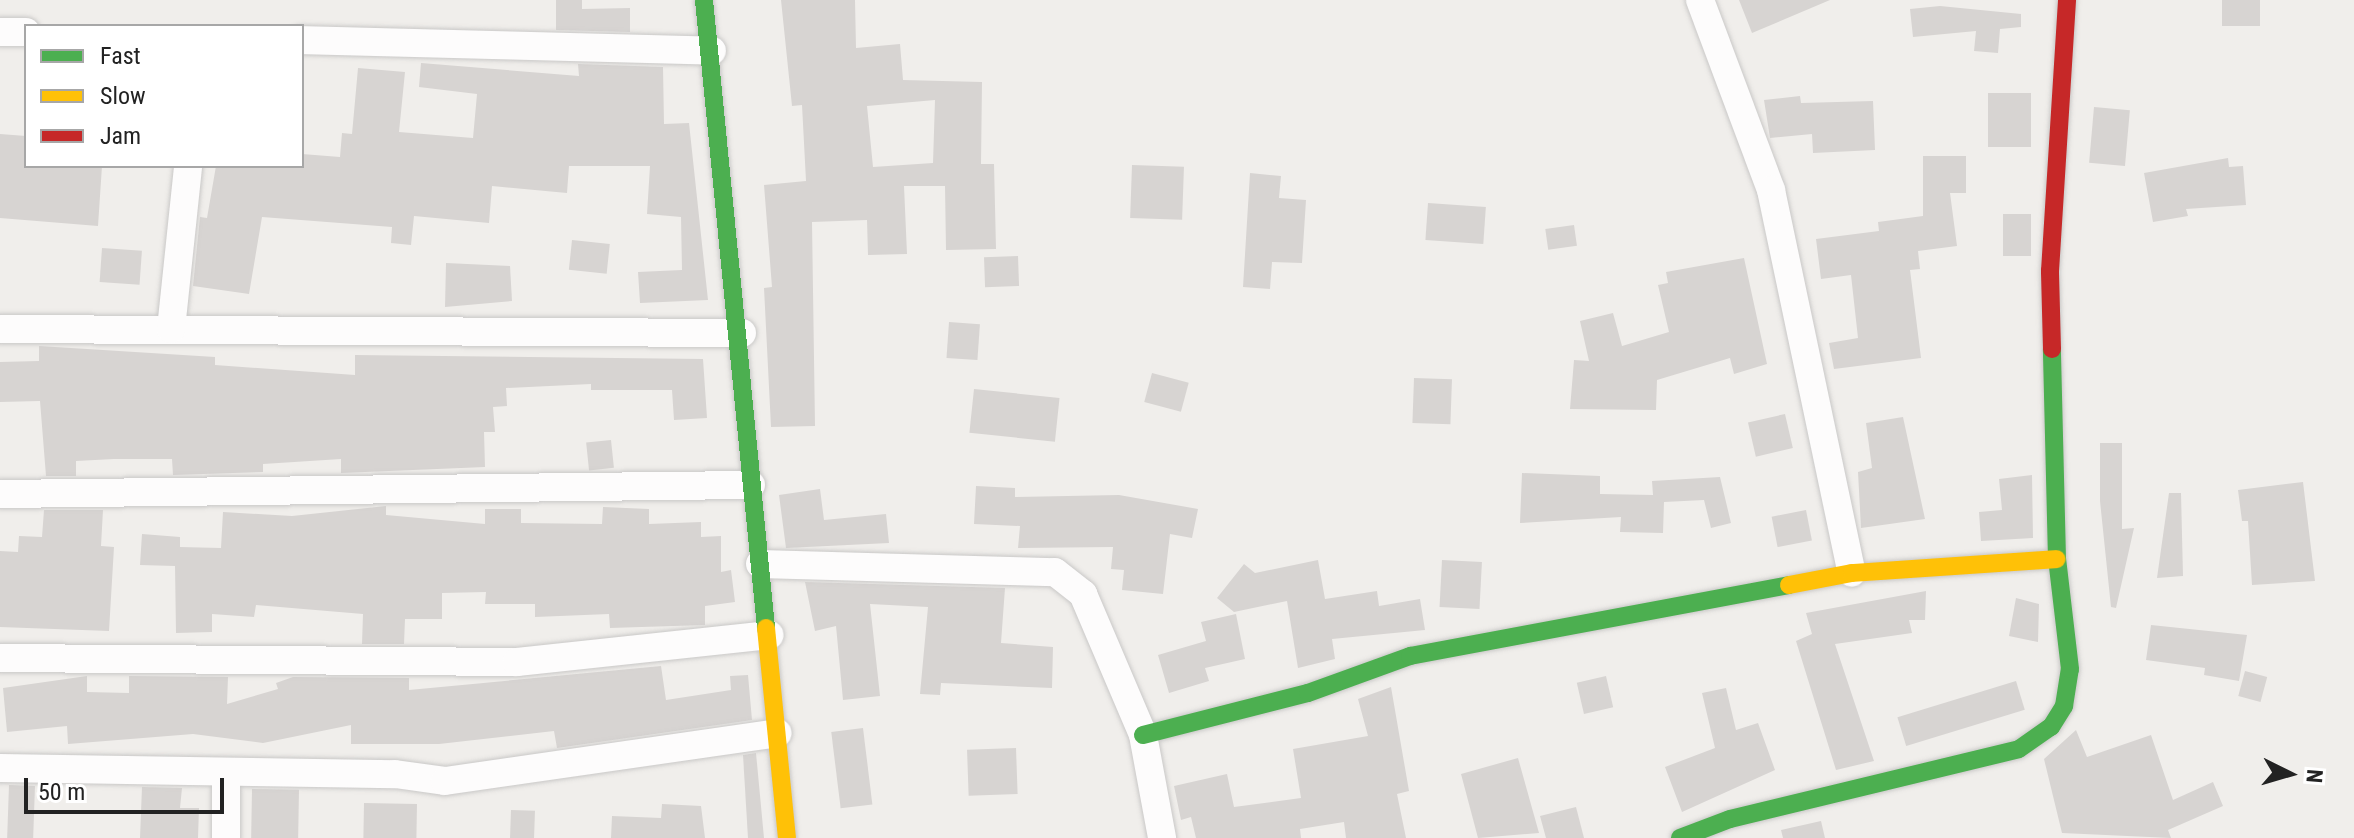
<!DOCTYPE html>
<html>
<head>
<meta charset="utf-8">
<style>
  body { margin:0 }
  #map { position:relative; width:2354px; height:838px; overflow:hidden; background:#f0eeeb; font-family:"Roboto Condensed",sans-serif }
  div>[style] { position:absolute }
  .building>* { inset:0; background:#d7d4d2; transform-origin:0 0 }
  .roads { filter:drop-shadow(0 0 2px #c9c8c7) drop-shadow(0 0 2px #c9c8c7) }
  .street>* { height:28px; margin:-14px; padding:0 14px; transform-origin:14px; border-radius:14px; background:#fdfcfc }
  .fast>* { height:18px; margin:-9px; padding:0 9px; transform-origin:9px; border-radius:9px; background:#4caf50 }
  .slow>* { height:18px; margin:-9px; padding:0 9px; transform-origin:9px; border-radius:9px; background:#ffc107 }
  .jam>* { height:18px; margin:-9px; padding:0 9px; transform-origin:9px; border-radius:9px; background:#c62828 }
  span { translate:-50% -50%; white-space:nowrap; text-align:center; line-height:1.15; -webkit-text-stroke:7px #fff; paint-order:stroke }
  .legend { position:absolute; left:24px; top:24px; width:280px; height:144px; box-sizing:border-box; background:#fff; border:2px solid #a7a7a7; margin:0; padding:10px 14px; list-style:none; font-size:24px; color:#222 }
  .legend li { display:flex; align-items:center; gap:16px; height:40px }
  .legend b { width:40px; border:2px solid #a7a7a7 }
  .north { position:absolute; left:2250px; top:734px; width:80px; height:80px; -webkit-text-stroke:6px #fff; paint-order:stroke; rotate:95deg; font-size:22px; font-weight:700; line-height:32px; text-align:center; color:#222 }
  .north::after { content:''; display:block; margin:auto; width:28px; height:36px; background:#222; clip-path:polygon(50% 0,100% 100%,50% 72%,0 100%) }
  .scale { position:absolute; left:24px; top:778px; width:200px; height:36px; box-sizing:border-box; border:4px solid #222; border-top:0; padding-left:10px; font-size:24px; line-height:28px; white-space:nowrap; color:#222; -webkit-text-stroke:6px #fff; paint-order:stroke }
</style>
</head>
<body>
<div id="map">
  <div class="building">
    <i style="clip-path:polygon(556px 0,582px 0,582px 9px,630px 8px,630px 32px,556px 30px)"></i>
    <i style="clip-path:polygon(evenodd,781px 0,855px 0,856px 48px,900px 44px,903px 80px,982px 82px,981px 164px,994px 164px,996px 249px,946px 250px,945px 186px,904px 186px,907px 254px,868px 255px,867px 220px,812px 222px,815px 426px,771px 427px,764px 288px,772px 287px,764px 185px,806px 181px,802px 105px,792px 106px,781px 0,935px 100px,933px 163px,873px 167px,867px 106px,935px 100px)"></i>
    <i style="clip-path:polygon(1739px 0,1830px 0,1752px 33px)"></i>
    <i style="left:2222px;top:0;width:38px;height:26px"></i>
    <i style="clip-path:polygon(1940px 6px,2021px 14px,2021px 27px,2000px 29px,1998px 53px,1974px 51px,1976px 31px,1913px 37px,1910px 9px)"></i>
    <i style="clip-path:polygon(421px 63px,579px 76px,578px 64px,663px 67px,664px 124px,689px 123px,708px 300px,640px 303px,638px 272px,682px 270px,681px 217px,647px 214px,650px 166px,569px 166px,567px 193px,492px 186px,489px 223px,414px 216px,411px 245px,391px 243px,392px 227px,262px 217px,249px 294px,193px 286px,200px 217px,207px 218px,216px 166px,302px 166px,302px 154px,340px 157px,342px 133px,352px 134px,358px 68px,405px 72px,399px 132px,473px 138px,477px 94px,419px 87px)"></i>
    <i style="left:1988px;top:93px;width:43px;height:54px"></i>
    <i style="clip-path:polygon(1800px 96px,1801px 103px,1873px 101px,1875px 150px,1813px 153px,1812px 134px,1770px 138px,1764px 100px)"></i>
    <i style="left:2094px;top:107px;width:36px;height:56px;rotate:5deg"></i>
    <i style="clip-path:polygon(0 134px,26px 136px,26px 166px,102px 166px,98px 226px,0 218px)"></i>
    <i style="clip-path:polygon(1923px 156px,1966px 156px,1966px 193px,1950px 193px,1957px 246px,1918px 251px,1920px 269px,1910px 270px,1921px 358px,1834px 369px,1829px 343px,1858px 338px,1851px 275px,1821px 279px,1816px 239px,1879px 231px,1878px 222px,1923px 216px)"></i>
    <i style="clip-path:polygon(2228px 158px,2229px 167px,2243px 166px,2246px 205px,2186px 209px,2188px 216px,2153px 222px,2144px 173px)"></i>
    <i style="left:1132px;top:165px;width:52px;height:53px;rotate:2deg"></i>
    <i style="clip-path:polygon(1250px 173px,1281px 176px,1279px 198px,1306px 200px,1302px 263px,1272px 262px,1270px 289px,1243px 287px)"></i>
    <i style="left:1428px;top:203px;width:58px;height:37px;rotate:4deg"></i>
    <i style="left:2003px;top:214px;width:28px;height:42px"></i>
    <i style="left:1574px;top:225px;width:21px;height:29px;rotate:82deg"></i>
    <i style="left:572px;top:240px;width:38px;height:30px;rotate:6deg"></i>
    <i style="left:102px;top:248px;width:40px;height:34px;rotate:4deg"></i>
    <i style="left:1018px;top:256px;width:30px;height:34px;rotate:88deg"></i>
    <i style="clip-path:polygon(1744px 258px,1767px 364px,1734px 374px,1730px 358px,1657px 380px,1656px 410px,1570px 409px,1574px 360px,1589px 361px,1580px 321px,1613px 313px,1622px 346px,1669px 332px,1658px 285px,1668px 283px,1666px 272px)"></i>
    <i style="clip-path:polygon(446px 263px,510px 266px,512px 301px,445px 307px)"></i>
    <i style="left:949px;top:322px;width:31px;height:36px;rotate:4deg"></i>
    <i style="clip-path:polygon(39px 346px,215px 357px,215px 365px,355px 375px,355px 355px,703px 359px,707px 418px,674px 420px,672px 390px,591px 390px,591px 384px,506px 388px,507px 406px,493px 407px,495px 432px,484px 432px,485px 467px,341px 473px,341px 459px,263px 464px,263px 472px,173px 475px,172px 459px,114px 459px,76px 461px,76px 476px,46px 476px,40px 401px,0 402px,0 362px,39px 361px)"></i>
    <i style="left:1152px;top:373px;width:38px;height:30px;rotate:15deg"></i>
    <i style="left:1414px;top:378px;width:38px;height:45px;rotate:2deg"></i>
    <i style="left:974px;top:389px;width:86px;height:44px;rotate:6deg"></i>
    <i style="left:1785px;top:414px;width:35px;height:38px;rotate:77deg"></i>
    <i style="clip-path:polygon(1903px 417px,1925px 519px,1861px 528px,1858px 472px,1872px 468px,1866px 423px)"></i>
    <i style="left:611px;top:440px;width:28px;height:25px;rotate:84deg"></i>
    <i style="clip-path:polygon(2100px 443px,2122px 443px,2122px 529px,2134px 528px,2116px 608px,2111px 607px,2100px 501px)"></i>
    <i style="clip-path:polygon(1522px 473px,1600px 476px,1600px 494px,1653px 495px,1652px 481px,1720px 477px,1731px 523px,1711px 528px,1704px 500px,1664px 502px,1663px 533px,1620px 532px,1621px 517px,1520px 523px)"></i>
    <i style="clip-path:polygon(2032px 475px,2033px 538px,1981px 541px,1979px 512px,2002px 510px,1999px 479px)"></i>
    <i style="clip-path:polygon(2303px 482px,2315px 581px,2252px 585px,2248px 521px,2242px 521px,2238px 490px)"></i>
    <i style="clip-path:polygon(976px 486px,1015px 488px,1015px 497px,1119px 495px,1198px 509px,1192px 538px,1170px 534px,1163px 594px,1122px 590px,1124px 570px,1111px 569px,1113px 547px,1018px 548px,1020px 526px,974px 524px)"></i>
    <i style="clip-path:polygon(820px 489px,824px 520px,886px 514px,889px 543px,786px 548px,779px 495px)"></i>
    <i style="clip-path:polygon(2169px 493px,2181px 493px,2183px 576px,2157px 578px)"></i>
    <i style="clip-path:polygon(386px 506px,386px 515px,485px 524px,485px 509px,521px 509px,521px 523px,602px 524px,603px 507px,649px 509px,649px 524px,701px 522px,701px 537px,721px 536px,721px 572px,731px 570px,735px 602px,705px 606px,705px 625px,610px 628px,609px 614px,535px 617px,535px 604px,485px 604px,486px 592px,442px 593px,442px 619px,405px 619px,404px 644px,362px 644px,363px 614px,256px 605px,254px 617px,212px 614px,212px 632px,176px 633px,175px 566px,140px 565px,142px 534px,180px 537px,180px 547px,221px 548px,223px 512px,292px 516px)"></i>
    <i style="clip-path:polygon(44px 510px,103px 510px,101px 546px,114px 547px,109px 631px,0 627px,0 551px,18px 552px,19px 536px,42px 537px)"></i>
    <i style="left:1806px;top:510px;width:31px;height:35px;rotate:79deg"></i>
    <i style="clip-path:polygon(1318px 560px,1325px 599px,1377px 591px,1379px 606px,1420px 599px,1425px 630px,1332px 639px,1335px 659px,1298px 668px,1287px 601px,1234px 612px,1217px 598px,1244px 564px,1255px 573px)"></i>
    <i style="left:1442px;top:560px;width:40px;height:47px;rotate:3deg"></i>
    <i style="clip-path:polygon(805px 582px,1005px 588px,1001px 643px,1053px 647px,1052px 688px,941px 683px,940px 695px,920px 694px,928px 607px,870px 604px,880px 696px,843px 700px,836px 626px,815px 631px)"></i>
    <i style="clip-path:polygon(1926px 591px,1925px 620px,1909px 620px,1912px 633px,1835px 644px,1874px 761px,1836px 770px,1796px 641px,1812px 634px,1806px 613px)"></i>
    <i style="clip-path:polygon(2016px 598px,2039px 604px,2038px 642px,2009px 636px)"></i>
    <i style="clip-path:polygon(1236px 614px,1245px 659px,1205px 668px,1209px 681px,1169px 693px,1158px 655px,1206px 641px,1201px 622px)"></i>
    <i style="clip-path:polygon(2151px 625px,2247px 635px,2239px 681px,2204px 675px,2205px 668px,2146px 660px)"></i>
    <i style="clip-path:polygon(661px 666px,666px 700px,731px 690px,730px 676px,748px 675px,752px 720px,557px 748px,554px 731px,439px 744px,351px 744px,351px 725px,263px 743px,193px 734px,68px 744px,67px 726px,7px 732px,3px 688px,87px 676px,87px 692px,129px 693px,129px 676px,228px 677px,227px 704px,278px 689px,276px 683px,293px 677px,409px 678px,409px 690px)"></i>
    <i style="left:2245px;top:671px;width:23px;height:26px;rotate:15deg"></i>
    <i style="left:1606px;top:676px;width:32px;height:30px;rotate:77deg"></i>
    <i style="left:2016px;top:681px;width:30px;height:124px;rotate:73deg"></i>
    <i style="clip-path:polygon(1391px 687px,1409px 791px,1397px 794px,1406px 838px,1346px 838px,1344px 822px,1300px 829px,1301px 838px,1196px 838px,1191px 817px,1181px 820px,1174px 786px,1227px 774px,1234px 807px,1301px 798px,1293px 749px,1368px 736px,1358px 699px)"></i>
    <i style="clip-path:polygon(1726px 688px,1736px 730px,1758px 723px,1775px 770px,1682px 812px,1665px 767px,1715px 748px,1702px 693px)"></i>
    <i style="left:863px;top:728px;width:77px;height:32px;rotate:83deg"></i>
    <i style="clip-path:polygon(2076px 730px,2087px 757px,2151px 735px,2173px 800px,2213px 782px,2223px 806px,2168px 830px,2171px 838px,2062px 833px,2044px 759px)"></i>
    <i style="left:1016px;top:748px;width:46px;height:49px;rotate:88deg"></i>
    <i style="clip-path:polygon(756px 753px,764px 838px,748px 838px,743px 755px)"></i>
    <i style="clip-path:polygon(1518px 758px,1539px 833px,1478px 838px,1461px 774px)"></i>
    <i style="left:9px;top:785px;width:26px;height:53px;rotate:2deg"></i>
    <i style="clip-path:polygon(142px 787px,182px 788px,180px 808px,199px 808px,198px 838px,140px 838px)"></i>
    <i style="left:252px;top:789px;width:47px;height:49px;rotate:1deg"></i>
    <i style="left:364px;top:803px;width:53px;height:35px;rotate:1deg"></i>
    <i style="clip-path:polygon(662px 804px,701px 806px,705px 838px,611px 838px,612px 816px,661px 818px)"></i>
    <i style="clip-path:polygon(1576px 807px,1584px 838px,1546px 838px,1540px 816px)"></i>
    <i style="left:511px;top:810px;width:24px;height:28px;rotate:2deg"></i>
    <i style="clip-path:polygon(1821px 821px,1825px 838px,1783px 838px,1781px 830px)"></i>
  </div>
  <div class="roads">
    <div class="street">
      <i style="left:1700px;top:0;width:203px;rotate:69.5deg"></i>
      <i style="left:1771px;top:190px;width:391px;rotate:78.1deg"></i>
      <i style="left:0;top:32px;width:26px"></i>
      <i style="left:302px;top:40px;width:410px;rotate:1.5deg"></i>
      <i style="left:0;top:329px;width:742px;rotate:0.31deg"></i>
      <i style="left:171px;top:329px;width:164px;rotate:-84deg"></i>
      <i style="left:0;top:494px;width:751px;rotate:-0.69deg"></i>
      <i style="left:760px;top:564px;width:295px;rotate:1.6deg"></i>
      <i style="left:1055px;top:572px;width:36px;rotate:38deg"></i>
      <i style="left:1083px;top:594px;width:153px;rotate:66.9deg"></i>
      <i style="left:1143px;top:735px;width:105px;rotate:79.5deg"></i>
      <i style="left:0;top:658px;width:517px;rotate:0.44deg"></i>
      <i style="left:517px;top:662px;width:254px;rotate:-6.1deg"></i>
      <i style="left:0;top:768px;width:395px;rotate:0.9deg"></i>
      <i style="left:395px;top:774px;width:50px;rotate:8deg"></i>
      <i style="left:445px;top:781px;width:336px;rotate:-8.2deg"></i>
      <i style="left:226px;top:772px;width:66px;rotate:90deg"></i>
    </div>
    <div class="fast">
      <i style="left:704px;top:0;width:631px;rotate:84.36deg"></i>
      <i style="left:1143px;top:735px;width:170px;rotate:-14.3deg"></i>
      <i style="left:1308px;top:693px;width:109px;rotate:-19.9deg"></i>
      <i style="left:1410px;top:656px;width:386px;rotate:-10.6deg"></i>
      <i style="left:1680px;top:838px;width:53px;rotate:-20.8deg"></i>
      <i style="left:1730px;top:819px;width:297px;rotate:-13.6deg"></i>
      <i style="left:2019px;top:749px;width:39px;rotate:-35deg"></i>
      <i style="left:2051px;top:727px;width:25px;rotate:-58deg"></i>
      <i style="left:2064px;top:706px;width:37px;rotate:-81deg"></i>
      <i style="left:2070px;top:669px;width:111px;rotate:-96.7deg"></i>
      <i style="left:2057px;top:559px;width:210px;rotate:-91.4deg"></i>
    </div>
    <div class="slow">
      <i style="left:1789px;top:585px;width:64px;rotate:-10.8deg"></i>
      <i style="left:1852px;top:573px;width:205px;rotate:-3.9deg"></i>
      <i style="left:766px;top:628px;width:211px;rotate:84.3deg"></i>
    </div>
    <div class="jam">
      <i style="left:2052px;top:349px;width:78px;rotate:-91.5deg"></i>
      <i style="left:2050px;top:271px;width:272px;rotate:-86.4deg"></i>
    </div>
  </div>
  <ul class="legend">
  <li><b style="height:10px;background:#4caf50"></b>Fast</li>
  <li><b style="height:10px;background:#ffc107"></b>Slow</li>
  <li><b style="height:10px;background:#c62828"></b>Jam</li>
  </ul>
  <div class="north">N</div>
  <div class="scale">50 m</div>
</div>
</body>
</html>
